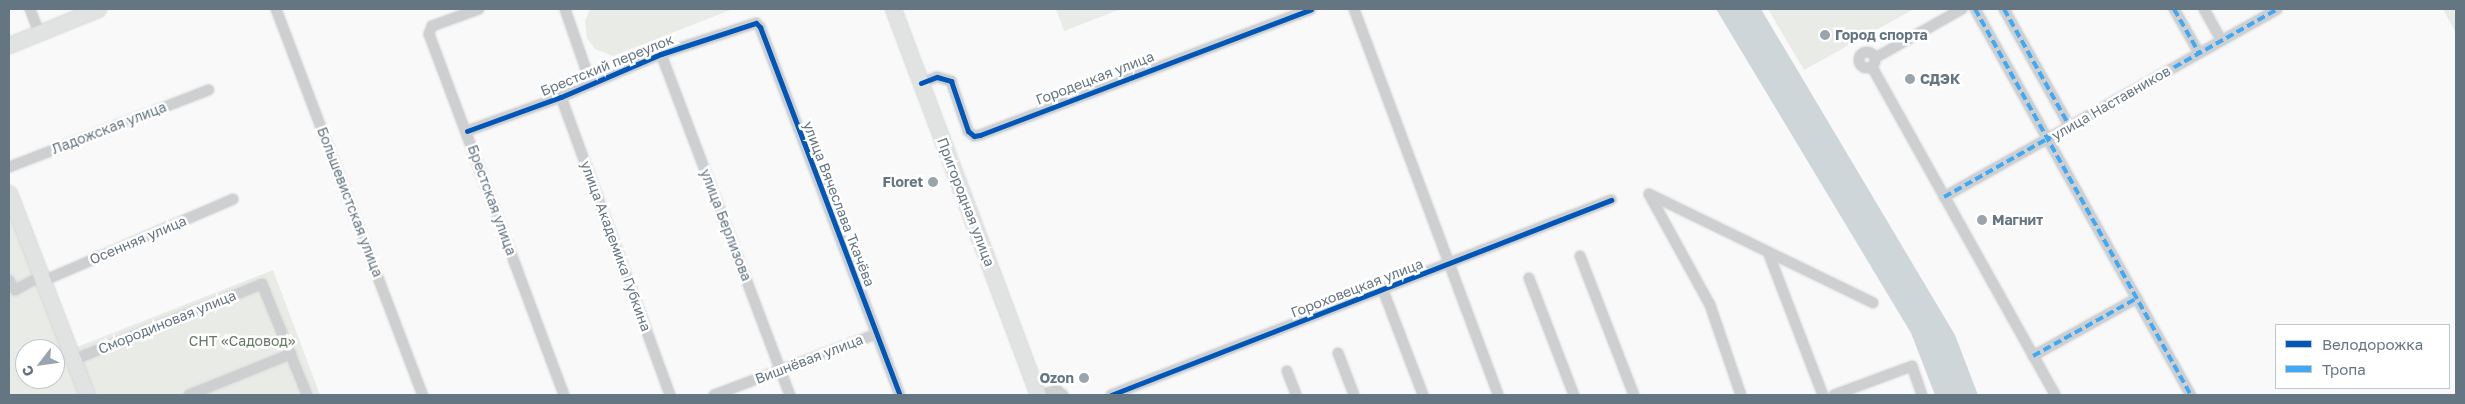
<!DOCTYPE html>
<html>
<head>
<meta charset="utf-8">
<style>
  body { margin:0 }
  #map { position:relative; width:2465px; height:404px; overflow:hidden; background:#f9f9f9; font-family:"Golos Text",sans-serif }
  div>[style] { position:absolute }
  .green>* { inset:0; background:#e8ebe6 }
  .water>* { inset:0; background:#ced6d9 }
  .roads { filter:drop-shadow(0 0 1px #d5d6d7) drop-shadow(0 0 1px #d5d6d7) }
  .street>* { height:10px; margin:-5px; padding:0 5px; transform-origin:5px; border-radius:5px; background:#cecfd0 }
  .street>.ring { margin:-5px; padding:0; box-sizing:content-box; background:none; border:10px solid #cecfd0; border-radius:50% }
  .secondary>* { height:15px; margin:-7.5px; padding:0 7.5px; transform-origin:7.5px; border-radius:7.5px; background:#e1e2e2 }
  .quiet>* { height:4px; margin-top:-2px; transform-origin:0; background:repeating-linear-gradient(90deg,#3fa9f5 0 8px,transparent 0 12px) }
  .cycleway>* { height:5px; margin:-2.5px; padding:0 2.5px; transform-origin:2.5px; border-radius:2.5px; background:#0057b8 }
  .dots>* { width:14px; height:14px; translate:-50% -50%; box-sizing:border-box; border:2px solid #fff; border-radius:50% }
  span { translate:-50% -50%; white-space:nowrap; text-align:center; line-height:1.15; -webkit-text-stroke:5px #fff; paint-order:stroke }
  .poi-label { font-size:14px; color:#657683; font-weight:700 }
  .left { translate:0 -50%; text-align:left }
  .right { translate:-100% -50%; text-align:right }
  .street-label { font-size:14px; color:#657683 }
  .park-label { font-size:14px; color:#687a64 }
  .frame { position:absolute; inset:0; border:10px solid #657683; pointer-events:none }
  .legend { position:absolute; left:2275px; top:324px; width:175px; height:65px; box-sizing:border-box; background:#fff; border:1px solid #c1c8cd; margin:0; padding:6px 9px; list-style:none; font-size:15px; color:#657683 }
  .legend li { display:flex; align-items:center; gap:10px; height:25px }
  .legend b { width:25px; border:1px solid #c1c8cd }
  .north { position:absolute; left:15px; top:339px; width:50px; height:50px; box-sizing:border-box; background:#fff; border:1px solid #c1c8cd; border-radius:50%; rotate:240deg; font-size:14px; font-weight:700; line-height:20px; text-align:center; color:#657683 }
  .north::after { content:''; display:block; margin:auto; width:18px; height:22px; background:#99a4ac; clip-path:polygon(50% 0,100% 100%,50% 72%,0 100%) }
</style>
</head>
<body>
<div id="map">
  <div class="green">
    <i style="clip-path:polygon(590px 9px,733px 9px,613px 56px,595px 49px,587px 38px,585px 21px)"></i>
    <i style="clip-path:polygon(1056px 9px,1121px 9px,1064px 31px)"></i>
    <i style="clip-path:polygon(1768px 9px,1914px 9px,1804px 70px)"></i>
    <i style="clip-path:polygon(2443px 9px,2456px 9px,2456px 33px)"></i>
    <i style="clip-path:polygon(evenodd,9px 193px,69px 350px,273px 270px,320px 395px,9px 395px,9px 193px,25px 349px,55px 349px,55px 379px,25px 379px,25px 349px)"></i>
  </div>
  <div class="water">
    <i style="clip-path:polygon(1716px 9px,1761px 9px,1955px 335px,1978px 395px,1935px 395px,1911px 333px)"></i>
  </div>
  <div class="roads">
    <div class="street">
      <i style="left:30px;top:9px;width:25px;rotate:69deg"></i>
      <i style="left:276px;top:9px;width:413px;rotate:69.2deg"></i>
      <i style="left:479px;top:9px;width:50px;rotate:160.1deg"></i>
      <i style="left:432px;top:26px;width:9px;rotate:111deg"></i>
      <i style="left:429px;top:34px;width:385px;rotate:69.5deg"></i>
      <i style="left:565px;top:9px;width:79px;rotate:70.9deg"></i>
      <i style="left:1354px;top:9px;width:412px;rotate:69.5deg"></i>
      <i style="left:1975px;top:9px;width:442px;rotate:60.8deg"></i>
      <i style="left:2004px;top:9px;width:135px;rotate:60.8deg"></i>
      <i style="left:2174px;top:9px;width:51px;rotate:60.4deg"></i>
      <i style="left:2204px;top:9px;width:35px;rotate:61deg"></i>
      <i class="ring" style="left:1859px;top:52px;width:6px;height:6px"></i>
      <i style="left:661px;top:54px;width:365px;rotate:69.3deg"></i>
      <i style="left:1875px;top:58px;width:100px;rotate:-29.4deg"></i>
      <i style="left:1872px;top:67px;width:376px;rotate:60.8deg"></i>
      <i style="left:921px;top:83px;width:17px;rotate:-21deg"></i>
      <i style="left:937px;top:77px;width:15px;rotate:16deg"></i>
      <i style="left:951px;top:81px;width:53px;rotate:71.2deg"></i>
      <i style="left:968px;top:131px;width:8px;rotate:40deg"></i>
      <i style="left:974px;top:136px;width:6px;rotate:-9deg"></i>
      <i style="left:980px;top:135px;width:354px;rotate:-20.8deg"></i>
      <i style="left:561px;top:97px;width:317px;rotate:69.9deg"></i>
      <i style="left:467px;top:131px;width:100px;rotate:-19.9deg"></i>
      <i style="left:561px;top:97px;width:109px;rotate:-23.3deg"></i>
      <i style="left:661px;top:54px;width:100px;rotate:-18.1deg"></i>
      <i style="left:756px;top:23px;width:6px;rotate:45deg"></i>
      <i style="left:760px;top:27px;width:394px;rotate:69.2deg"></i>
      <i style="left:9px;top:167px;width:214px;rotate:-21.1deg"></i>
      <i style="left:1649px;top:194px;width:249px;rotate:25.9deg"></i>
      <i style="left:1649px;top:194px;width:127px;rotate:61.2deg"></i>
      <i style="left:1710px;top:305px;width:95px;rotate:71deg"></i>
      <i style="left:1944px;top:197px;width:382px;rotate:-29.4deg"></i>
      <i style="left:1768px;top:252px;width:153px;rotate:69deg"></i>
      <i style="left:1580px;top:256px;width:149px;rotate:68.8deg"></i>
      <i style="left:1529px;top:278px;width:125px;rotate:69deg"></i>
      <i style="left:9px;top:280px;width:12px;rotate:59deg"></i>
      <i style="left:15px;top:290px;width:21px;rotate:-28deg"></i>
      <i style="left:34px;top:280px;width:9px;rotate:6deg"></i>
      <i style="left:43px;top:281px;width:207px;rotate:-23.3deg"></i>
      <i style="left:1383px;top:290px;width:112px;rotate:69.1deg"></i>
      <i style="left:1338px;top:353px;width:45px;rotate:69.1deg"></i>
      <i style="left:2033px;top:356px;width:119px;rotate:-29.1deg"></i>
      <i style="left:73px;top:360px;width:204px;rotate:-21.9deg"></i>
      <i style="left:262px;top:284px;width:120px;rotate:67.9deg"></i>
      <i style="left:1287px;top:371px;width:26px;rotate:69deg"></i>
      <i style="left:189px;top:395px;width:110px;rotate:-21.9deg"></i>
      <i style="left:714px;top:395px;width:173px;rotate:-20.6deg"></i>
      <i style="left:1040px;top:395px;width:18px;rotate:-16deg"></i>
      <i style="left:1057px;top:390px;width:8px;rotate:40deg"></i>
      <i style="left:1111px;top:395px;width:537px;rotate:-21.31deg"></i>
      <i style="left:1834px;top:395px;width:83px;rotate:-20.4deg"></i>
      <i style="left:1912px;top:366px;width:31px;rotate:71deg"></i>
    </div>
    <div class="secondary">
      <i style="left:893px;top:9px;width:412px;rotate:69.4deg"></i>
      <i style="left:9px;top:45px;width:96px;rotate:-22deg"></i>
      <i style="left:9px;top:193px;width:217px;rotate:68.9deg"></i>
    </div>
  </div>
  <div class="quiet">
    <i style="left:1975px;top:9px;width:442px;rotate:60.8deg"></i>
    <i style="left:2004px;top:9px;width:135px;rotate:60.8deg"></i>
    <i style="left:2174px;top:9px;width:51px;rotate:60.4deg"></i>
    <i style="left:1944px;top:197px;width:382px;rotate:-29.4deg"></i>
    <i style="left:2033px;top:356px;width:119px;rotate:-29.1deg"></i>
  </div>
  <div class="cycleway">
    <i style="left:921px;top:83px;width:17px;rotate:-21deg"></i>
    <i style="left:937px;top:77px;width:15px;rotate:16deg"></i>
    <i style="left:951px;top:81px;width:53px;rotate:71.2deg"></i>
    <i style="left:968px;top:131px;width:8px;rotate:40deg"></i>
    <i style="left:974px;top:136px;width:6px;rotate:-9deg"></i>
    <i style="left:980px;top:135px;width:354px;rotate:-20.8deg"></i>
    <i style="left:467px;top:131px;width:100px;rotate:-19.9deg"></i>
    <i style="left:561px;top:97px;width:109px;rotate:-23.3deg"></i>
    <i style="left:661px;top:54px;width:100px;rotate:-18.1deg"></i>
    <i style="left:756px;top:23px;width:6px;rotate:45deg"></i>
    <i style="left:760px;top:27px;width:394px;rotate:69.2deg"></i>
    <i style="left:1111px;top:395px;width:537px;rotate:-21.31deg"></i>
  </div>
  <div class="dots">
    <i style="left:1825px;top:35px;background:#99a4ac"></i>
    <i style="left:1910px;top:79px;background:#99a4ac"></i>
    <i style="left:933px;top:182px;background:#99a4ac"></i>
    <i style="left:1982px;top:220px;background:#99a4ac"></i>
    <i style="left:1084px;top:378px;background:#99a4ac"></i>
  </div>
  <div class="poi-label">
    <span class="left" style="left:1835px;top:35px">Город спорта</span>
    <span class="left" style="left:1920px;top:79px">СДЭК</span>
    <span class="right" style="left:923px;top:182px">Floret</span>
    <span class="left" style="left:1992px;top:220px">Магнит</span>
    <span class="right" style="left:1074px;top:378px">Ozon</span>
  </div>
  <div class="street-label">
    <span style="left:607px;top:65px;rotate:-22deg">Брестский переулок</span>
    <span style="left:1095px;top:78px;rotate:-21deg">Городецкая улица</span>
    <span style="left:2111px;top:103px;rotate:-30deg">улица Наставников</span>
    <span style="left:109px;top:128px;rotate:-21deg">Ладожская улица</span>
    <span style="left:492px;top:200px;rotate:70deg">Брестская улица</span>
    <span style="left:350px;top:202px;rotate:69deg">Большевистская улица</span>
    <span style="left:966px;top:202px;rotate:69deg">Пригородная улица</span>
    <span style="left:839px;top:204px;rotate:69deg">улица Вячеслава Ткачёва</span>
    <span style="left:726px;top:225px;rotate:69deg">улица Берлизова</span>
    <span style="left:138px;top:240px;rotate:-23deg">Осенняя улица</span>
    <span style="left:616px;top:246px;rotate:70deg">улица Академика Губкина</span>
    <span style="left:1357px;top:288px;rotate:-21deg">Гороховецкая улица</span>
    <span style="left:167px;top:322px;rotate:-22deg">Смородиновая улица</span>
    <span style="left:809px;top:359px;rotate:-21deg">Вишнёвая улица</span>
  </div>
  <div class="park-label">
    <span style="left:242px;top:341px">СНТ «Садовод»</span>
  </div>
  <div class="frame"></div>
  <ul class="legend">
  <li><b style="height:6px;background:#0057b8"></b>Велодорожка</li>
  <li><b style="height:6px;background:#3fa9f5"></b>Тропа</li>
  </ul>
  <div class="north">С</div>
</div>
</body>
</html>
